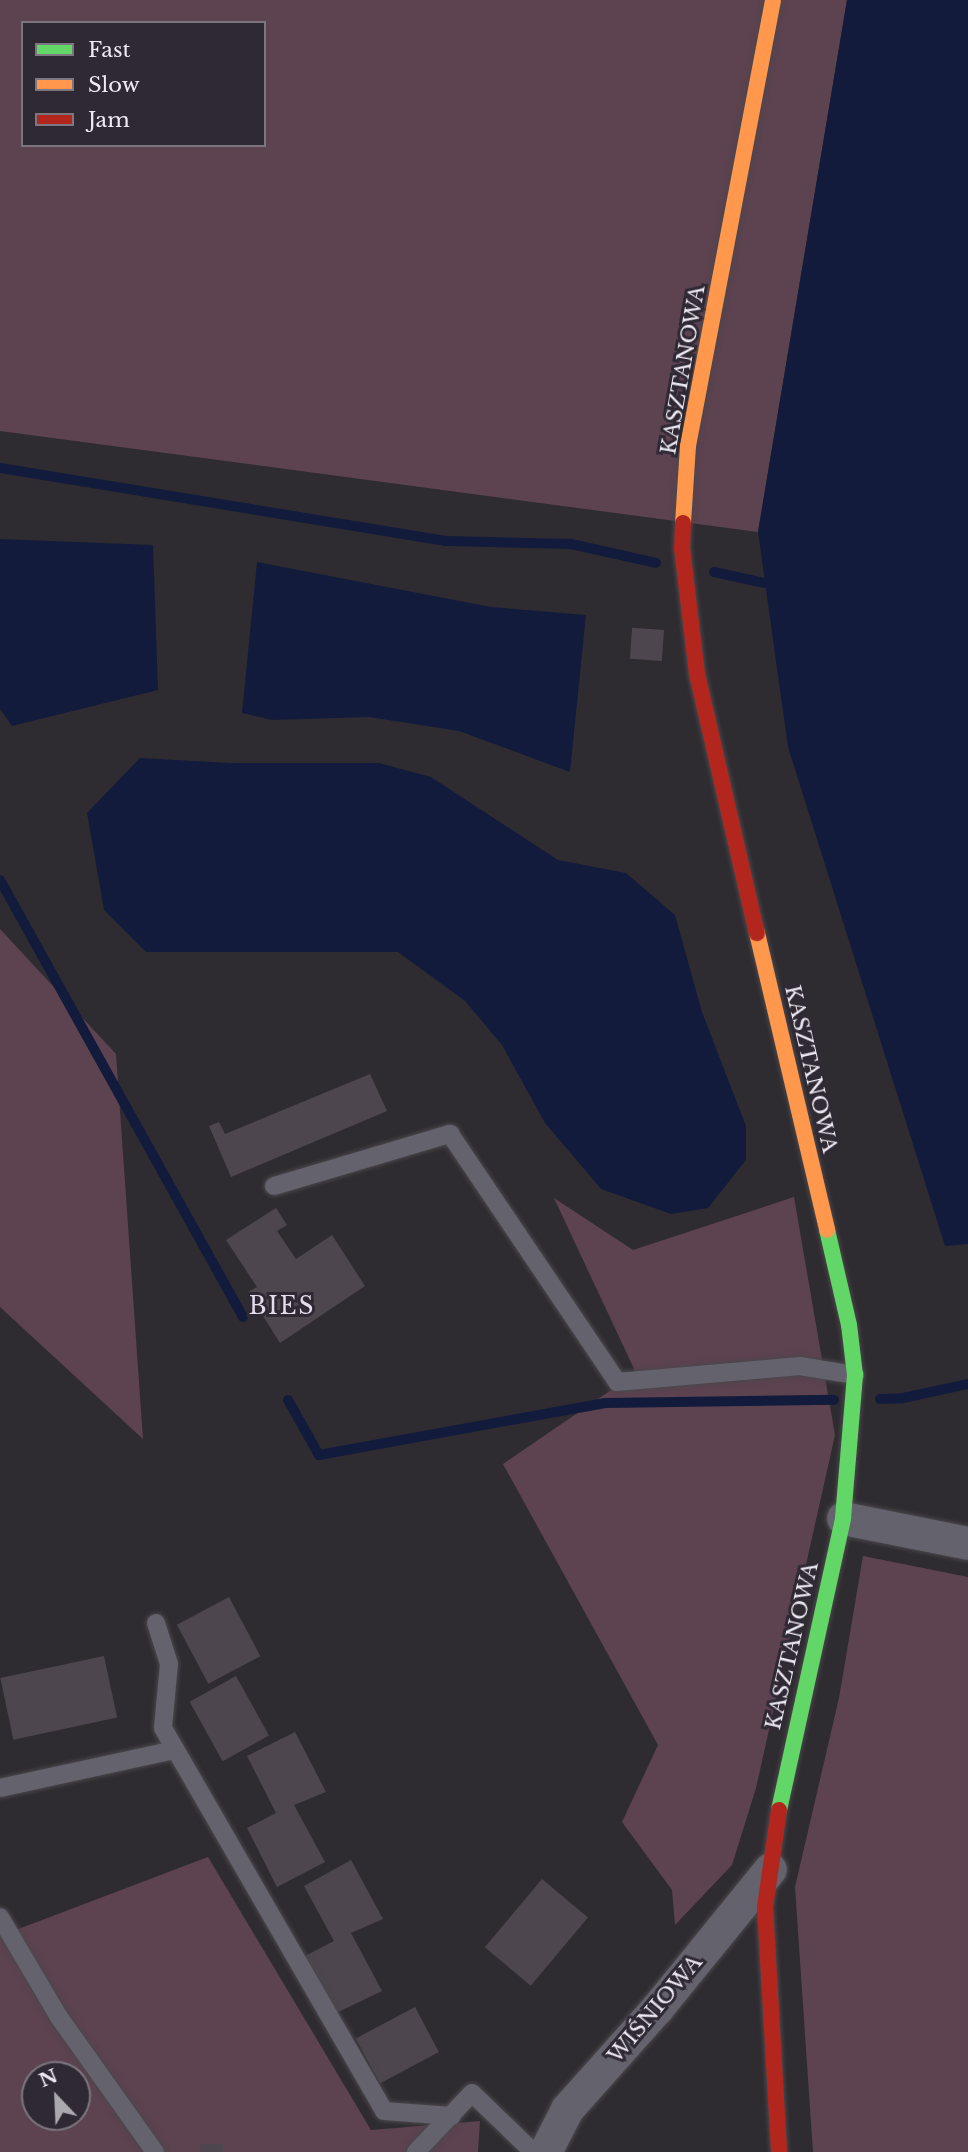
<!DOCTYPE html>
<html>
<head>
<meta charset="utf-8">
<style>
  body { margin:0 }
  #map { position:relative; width:968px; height:2152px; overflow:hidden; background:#2f2c31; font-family:"Libre Baskerville",serif }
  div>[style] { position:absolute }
  .green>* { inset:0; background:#5d4250 }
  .water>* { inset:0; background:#131b3c }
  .stream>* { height:10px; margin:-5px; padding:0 5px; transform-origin:5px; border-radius:5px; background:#131b3c }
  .building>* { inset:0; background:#4d464e; transform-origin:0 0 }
  .roads { filter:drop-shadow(0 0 2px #4a474b) drop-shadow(0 0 2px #4a474b) }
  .lane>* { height:18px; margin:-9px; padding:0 9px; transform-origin:9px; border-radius:9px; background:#63626d }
  .street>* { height:33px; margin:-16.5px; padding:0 16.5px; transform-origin:16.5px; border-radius:16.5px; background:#63626d }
  .fast>* { height:16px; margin:-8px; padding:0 8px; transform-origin:8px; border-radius:8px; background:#63d668 }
  .slow>* { height:16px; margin:-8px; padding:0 8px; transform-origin:8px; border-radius:8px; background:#ff974d }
  .jam>* { height:16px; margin:-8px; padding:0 8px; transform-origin:8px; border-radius:8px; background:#b3261e }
  span { translate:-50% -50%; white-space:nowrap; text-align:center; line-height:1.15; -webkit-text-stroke:6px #2f2934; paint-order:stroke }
  .street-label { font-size:21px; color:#eeeaf2 }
  .neighbourhood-label { font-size:23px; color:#e5ddec; letter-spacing:2px }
  .legend { position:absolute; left:21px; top:21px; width:245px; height:126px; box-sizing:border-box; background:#2f2934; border:2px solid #7b7680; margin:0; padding:9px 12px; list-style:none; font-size:21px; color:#eeeaf2 }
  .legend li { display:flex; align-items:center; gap:14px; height:35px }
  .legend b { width:35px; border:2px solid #7b7680 }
  .north { position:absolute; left:21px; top:2061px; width:70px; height:70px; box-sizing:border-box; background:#2f2934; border:2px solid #7b7680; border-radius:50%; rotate:337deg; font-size:19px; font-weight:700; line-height:28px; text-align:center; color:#eeeaf2 }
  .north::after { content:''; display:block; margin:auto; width:24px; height:32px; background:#aba8ae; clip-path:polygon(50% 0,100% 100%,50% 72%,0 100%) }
</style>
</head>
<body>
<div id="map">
  <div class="green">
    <i style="clip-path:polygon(evenodd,0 0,847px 0,758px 532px,0 431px,0 0,23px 23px,264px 23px,264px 145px,23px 145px,23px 23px)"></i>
    <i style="clip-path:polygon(0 929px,116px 1054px,143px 1439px,0 1307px)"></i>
    <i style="clip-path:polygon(794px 1197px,835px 1435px,756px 1788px,732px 1865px,675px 1925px,672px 1890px,622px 1822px,658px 1745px,503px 1464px,636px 1373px,554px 1198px,633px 1250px)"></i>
    <i style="clip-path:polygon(863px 1556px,968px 1577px,968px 2152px,813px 2152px,795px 1887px,839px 1698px)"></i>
    <i style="clip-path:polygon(evenodd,208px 1857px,371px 2130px,480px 2121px,478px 2152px,0 2152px,0 1936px,208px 1857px,35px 2075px,77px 2075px,77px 2117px,35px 2117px,35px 2075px)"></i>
  </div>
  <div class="water">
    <i style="clip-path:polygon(847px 0,968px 0,968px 1244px,945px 1246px,788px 747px,758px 532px)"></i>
    <i style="clip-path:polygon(0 539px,153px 545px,158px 690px,12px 726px,0 709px)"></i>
    <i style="clip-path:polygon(257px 562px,491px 607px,586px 615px,570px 772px,459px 731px,369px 717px,272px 720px,242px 713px)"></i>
    <i style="clip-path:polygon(140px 758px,231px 763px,379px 763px,431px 777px,558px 860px,626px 873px,675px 915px,702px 1012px,746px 1126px,746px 1160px,708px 1208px,671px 1214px,601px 1189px,545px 1123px,502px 1045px,465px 1001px,398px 952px,146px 952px,104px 910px,87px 813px)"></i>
  </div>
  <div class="stream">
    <i style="left:0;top:468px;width:452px;rotate:9.3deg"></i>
    <i style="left:446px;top:541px;width:125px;rotate:1.4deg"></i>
    <i style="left:571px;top:544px;width:87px;rotate:12.6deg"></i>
    <i style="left:714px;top:572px;width:52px;rotate:12.2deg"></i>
    <i style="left:0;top:880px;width:500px;rotate:60.92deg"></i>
    <i style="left:880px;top:1399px;width:23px;rotate:-2deg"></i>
    <i style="left:903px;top:1398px;width:66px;rotate:-12.2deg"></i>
    <i style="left:288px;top:1400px;width:63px;rotate:60.6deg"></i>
    <i style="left:319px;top:1455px;width:291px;rotate:-10.3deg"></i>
    <i style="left:605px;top:1403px;width:229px;rotate:-0.8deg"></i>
  </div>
  <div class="building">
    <i style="left:664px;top:630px;width:31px;height:32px;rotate:94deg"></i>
    <i style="clip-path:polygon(370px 1074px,387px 1111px,231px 1177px,209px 1126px,219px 1122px,225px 1134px)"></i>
    <i style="clip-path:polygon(276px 1208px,287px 1225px,277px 1231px,296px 1259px,332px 1235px,365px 1286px,280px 1343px,248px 1292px,257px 1287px,226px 1240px)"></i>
    <i style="left:229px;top:1597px;width:67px;height:59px;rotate:62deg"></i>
    <i style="left:104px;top:1656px;width:63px;height:106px;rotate:78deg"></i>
    <i style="left:236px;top:1676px;width:68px;height:53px;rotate:61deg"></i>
    <i style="clip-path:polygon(295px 1732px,326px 1792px,294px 1805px,325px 1862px,277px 1887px,247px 1828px,276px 1813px,247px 1756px)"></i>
    <i style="clip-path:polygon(351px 1860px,383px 1919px,351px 1933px,382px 1991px,334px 2014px,303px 1957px,334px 1941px,304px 1886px)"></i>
    <i style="left:542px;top:1879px;width:60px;height:89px;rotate:40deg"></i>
    <i style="left:415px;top:2007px;width:51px;height:67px;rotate:62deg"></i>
    <i style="left:223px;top:2144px;width:8px;height:23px;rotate:90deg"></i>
  </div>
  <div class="roads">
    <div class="lane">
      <i style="left:274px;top:1186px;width:184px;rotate:-16.5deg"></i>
      <i style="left:450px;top:1134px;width:299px;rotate:56deg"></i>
      <i style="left:617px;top:1382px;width:184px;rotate:-5deg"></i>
      <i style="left:800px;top:1366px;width:56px;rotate:9.3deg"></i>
      <i style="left:156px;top:1623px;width:43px;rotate:72.4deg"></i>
      <i style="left:169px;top:1664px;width:64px;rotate:95.4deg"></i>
      <i style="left:163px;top:1728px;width:442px;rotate:60deg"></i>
      <i style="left:384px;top:2111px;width:68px;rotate:4.2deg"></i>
      <i style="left:0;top:1788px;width:179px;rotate:-12.3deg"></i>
      <i style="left:0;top:1917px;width:116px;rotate:59.5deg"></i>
      <i style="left:59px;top:2017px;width:166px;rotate:54.6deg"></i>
      <i style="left:416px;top:2152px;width:81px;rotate:-46.5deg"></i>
      <i style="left:472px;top:2093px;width:85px;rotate:44deg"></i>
    </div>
    <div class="street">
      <i style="left:843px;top:1518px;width:127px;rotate:11.3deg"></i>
      <i style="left:545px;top:2152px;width:48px;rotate:-62.9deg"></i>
      <i style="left:567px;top:2109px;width:135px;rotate:-48.3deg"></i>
      <i style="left:657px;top:2008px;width:179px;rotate:-50.9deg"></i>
    </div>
    <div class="fast">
      <i style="left:779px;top:1810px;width:299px;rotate:-77.6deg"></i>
      <i style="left:843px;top:1518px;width:144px;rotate:-85.2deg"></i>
      <i style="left:855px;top:1375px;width:50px;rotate:-96.8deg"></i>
      <i style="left:849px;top:1325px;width:98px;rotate:-103deg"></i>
    </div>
    <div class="slow">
      <i style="left:683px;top:523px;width:77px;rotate:-86.3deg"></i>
      <i style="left:688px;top:446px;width:454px;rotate:-79.2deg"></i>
      <i style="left:757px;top:933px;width:305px;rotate:76.7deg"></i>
    </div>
    <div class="jam">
      <i style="left:683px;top:523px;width:25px;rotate:92deg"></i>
      <i style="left:682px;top:548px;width:127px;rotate:83.2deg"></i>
      <i style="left:697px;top:674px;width:266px;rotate:77deg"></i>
      <i style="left:779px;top:1810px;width:98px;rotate:98.2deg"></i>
      <i style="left:765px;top:1907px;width:245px;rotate:86.7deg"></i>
    </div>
  </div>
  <div class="street-label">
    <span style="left:683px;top:370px;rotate:-80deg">KASZTANOWA</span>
    <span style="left:811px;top:1069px;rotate:77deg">KASZTANOWA</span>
    <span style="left:792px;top:1646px;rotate:-77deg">KASZTANOWA</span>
    <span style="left:655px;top:2009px;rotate:-50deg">WIŚNIOWA</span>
  </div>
  <div class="neighbourhood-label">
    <span style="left:282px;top:1306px">BIES</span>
  </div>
  <ul class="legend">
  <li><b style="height:9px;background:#63d668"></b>Fast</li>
  <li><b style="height:9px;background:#ff974d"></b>Slow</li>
  <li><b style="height:9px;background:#b3261e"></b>Jam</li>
  </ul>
  <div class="north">N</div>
</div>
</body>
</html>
